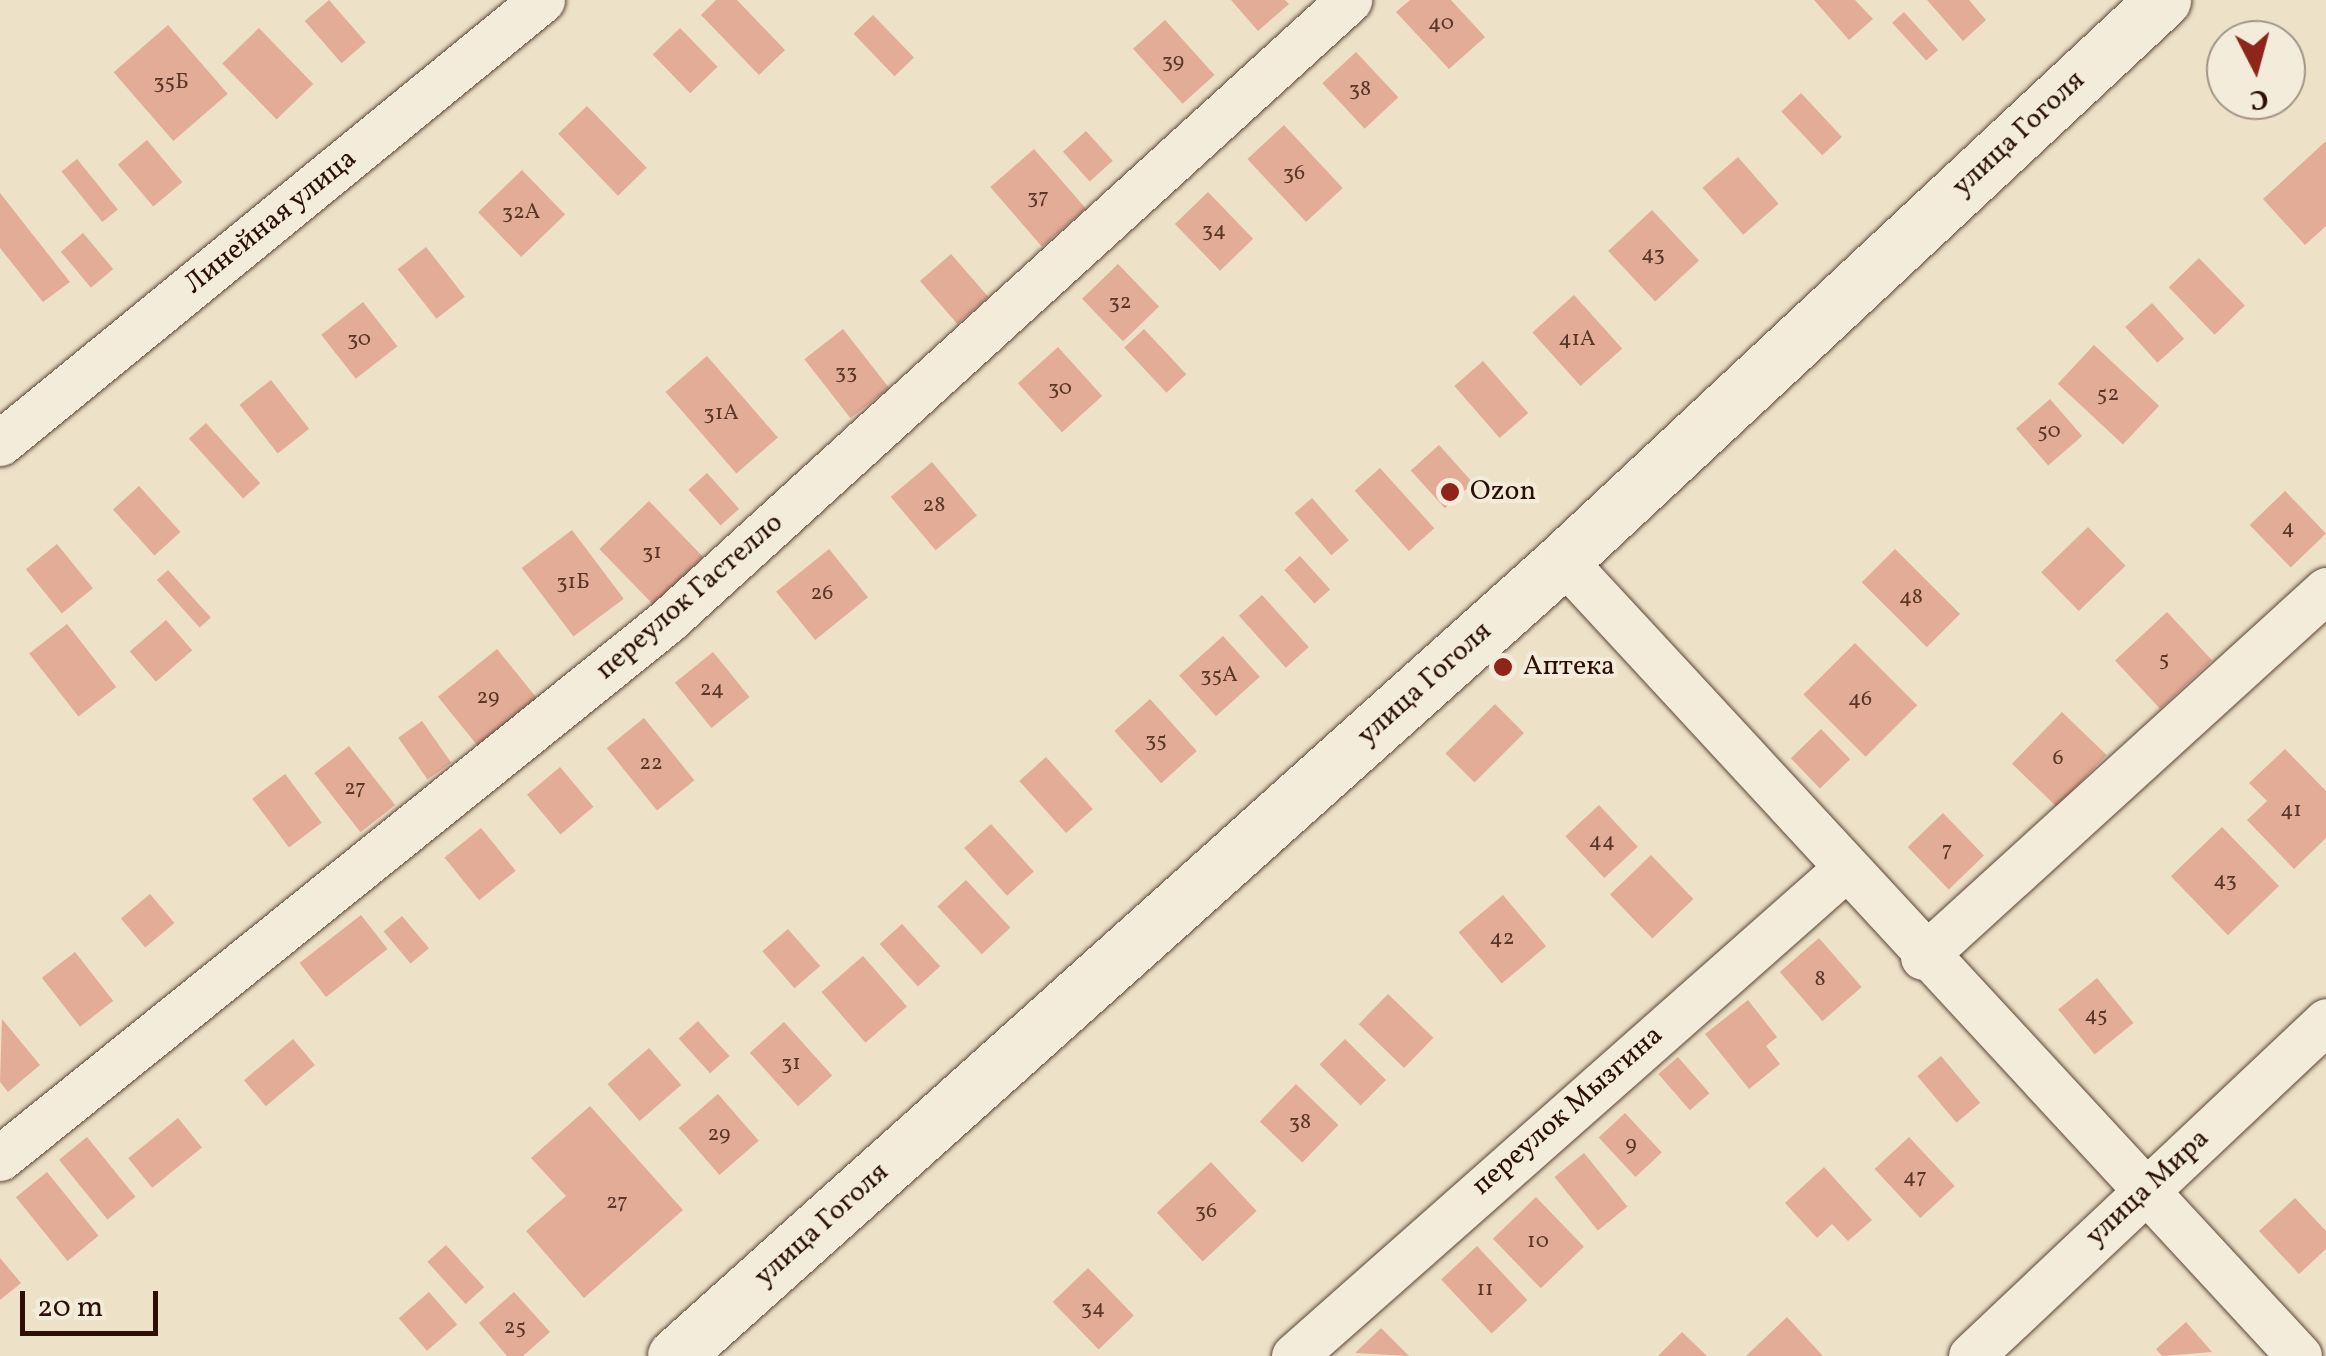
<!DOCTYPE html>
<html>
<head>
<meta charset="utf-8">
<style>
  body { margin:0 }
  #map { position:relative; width:2326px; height:1356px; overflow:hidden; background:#ede1c7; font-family:Vollkorn,serif }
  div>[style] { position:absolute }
  .building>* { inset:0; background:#e3ac96; transform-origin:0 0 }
  .roads { filter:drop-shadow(0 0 2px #5c4436) drop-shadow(0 0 2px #5c4436) }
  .street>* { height:45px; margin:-22.5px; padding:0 22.5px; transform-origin:22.5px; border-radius:22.5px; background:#f3ecdb }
  .secondary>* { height:55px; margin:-27.5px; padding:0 27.5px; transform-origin:27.5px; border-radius:27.5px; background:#f3ecdb }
  .dots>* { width:28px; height:28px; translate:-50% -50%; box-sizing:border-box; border:5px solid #f3ecdb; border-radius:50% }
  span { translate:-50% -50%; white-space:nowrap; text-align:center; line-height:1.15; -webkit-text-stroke:8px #f3ecdb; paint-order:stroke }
  .number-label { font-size:22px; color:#5a3729 }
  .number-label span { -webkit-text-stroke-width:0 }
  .street-label { font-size:28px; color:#2c1005 }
  .poi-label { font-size:28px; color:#2c1005 }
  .left { translate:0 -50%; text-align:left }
  .north { position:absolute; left:2206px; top:20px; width:100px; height:100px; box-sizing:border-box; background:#f3ecdb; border:2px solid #a39485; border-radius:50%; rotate:174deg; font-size:28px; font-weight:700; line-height:40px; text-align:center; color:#2c1005 }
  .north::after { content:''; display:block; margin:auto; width:35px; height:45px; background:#8f2418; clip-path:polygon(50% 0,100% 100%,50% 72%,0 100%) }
  .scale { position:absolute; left:20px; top:1291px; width:138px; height:45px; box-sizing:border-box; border:5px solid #2c1005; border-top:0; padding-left:12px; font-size:30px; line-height:35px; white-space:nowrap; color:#2c1005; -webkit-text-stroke:8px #f3ecdb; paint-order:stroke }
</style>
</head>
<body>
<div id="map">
  <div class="building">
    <i style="left:329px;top:0;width:56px;height:32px;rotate:49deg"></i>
    <i style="clip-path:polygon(716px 0,737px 0,785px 50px,759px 75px,701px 15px)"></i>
    <i style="clip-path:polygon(1231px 0,1285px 0,1289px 4px,1258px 31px)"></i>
    <i style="clip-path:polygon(1410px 0,1451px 0,1485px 37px,1449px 69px,1396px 12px)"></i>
    <i style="clip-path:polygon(1814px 0,1855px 0,1873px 19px,1849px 40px)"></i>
    <i style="clip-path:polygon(1927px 0,1969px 0,1986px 20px,1963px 41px)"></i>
    <i style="left:1904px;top:12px;width:51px;height:16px;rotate:48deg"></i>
    <i style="left:873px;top:15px;width:59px;height:27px;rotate:46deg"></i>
    <i style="left:1165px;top:20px;width:74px;height:43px;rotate:48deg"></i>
    <i style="left:168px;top:25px;width:91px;height:72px;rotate:49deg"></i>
    <i style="left:259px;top:28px;width:78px;height:51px;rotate:46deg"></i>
    <i style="left:680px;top:28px;width:54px;height:38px;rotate:46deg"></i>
    <i style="left:1356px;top:52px;width:62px;height:46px;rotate:47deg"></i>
    <i style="left:1801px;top:93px;width:60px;height:27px;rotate:47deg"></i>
    <i style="left:587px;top:106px;width:86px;height:40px;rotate:46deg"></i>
    <i style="left:1284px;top:125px;width:86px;height:50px;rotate:47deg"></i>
    <i style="left:1086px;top:131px;width:40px;height:31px;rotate:48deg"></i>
    <i style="left:147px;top:140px;width:55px;height:38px;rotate:50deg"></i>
    <i style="clip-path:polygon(2326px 141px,2326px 226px,2305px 245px,2263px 199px)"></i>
    <i style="left:1034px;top:149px;width:79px;height:58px;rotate:49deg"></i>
    <i style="left:1738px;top:157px;width:62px;height:47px;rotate:49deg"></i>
    <i style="left:77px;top:159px;width:65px;height:20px;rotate:51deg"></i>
    <i style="left:522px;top:170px;width:62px;height:61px;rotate:46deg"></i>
    <i style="left:1208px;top:192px;width:65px;height:46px;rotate:46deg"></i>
    <i style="clip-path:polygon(0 193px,70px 282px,43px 302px,0 248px)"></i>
    <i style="left:1652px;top:210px;width:69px;height:60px;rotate:47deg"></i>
    <i style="left:83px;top:233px;width:47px;height:29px;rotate:50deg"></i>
    <i style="left:426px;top:247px;width:63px;height:36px;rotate:52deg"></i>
    <i style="left:951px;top:254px;width:57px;height:41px;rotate:49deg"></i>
    <i style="left:2199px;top:258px;width:66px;height:42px;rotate:46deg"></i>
    <i style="left:1118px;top:264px;width:59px;height:50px;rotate:46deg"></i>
    <i style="left:1574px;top:295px;width:72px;height:56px;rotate:48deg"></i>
    <i style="left:363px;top:302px;width:56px;height:53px;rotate:52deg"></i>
    <i style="left:2152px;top:303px;width:48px;height:36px;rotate:48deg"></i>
    <i style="left:843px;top:329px;width:75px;height:49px;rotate:52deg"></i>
    <i style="left:1144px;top:329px;width:62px;height:27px;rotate:47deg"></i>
    <i style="left:2094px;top:345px;width:89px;height:53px;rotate:43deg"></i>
    <i style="left:1058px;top:347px;width:66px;height:54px;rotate:48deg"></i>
    <i style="left:707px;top:356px;width:108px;height:55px;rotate:49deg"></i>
    <i style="left:1483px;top:361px;width:69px;height:38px;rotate:49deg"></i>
    <i style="left:271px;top:380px;width:62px;height:40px;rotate:52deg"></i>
    <i style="left:2050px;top:399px;width:49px;height:45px;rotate:49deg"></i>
    <i style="left:206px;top:423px;width:81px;height:23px;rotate:48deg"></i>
    <i style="left:1439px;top:445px;width:51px;height:38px;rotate:48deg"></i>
    <i style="left:932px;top:462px;width:70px;height:54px;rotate:50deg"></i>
    <i style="left:1380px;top:468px;width:81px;height:34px;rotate:48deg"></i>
    <i style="left:707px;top:473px;width:48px;height:25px;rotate:48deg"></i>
    <i style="left:139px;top:486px;width:62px;height:35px;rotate:48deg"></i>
    <i style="left:2285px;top:491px;width:59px;height:49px;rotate:46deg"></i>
    <i style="left:1312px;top:498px;width:56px;height:23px;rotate:49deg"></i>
    <i style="left:649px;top:501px;width:78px;height:69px;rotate:46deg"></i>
    <i style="left:2088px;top:527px;width:54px;height:65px;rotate:46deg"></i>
    <i style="left:572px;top:530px;width:86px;height:63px;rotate:53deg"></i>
    <i style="left:57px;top:544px;width:57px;height:40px;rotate:51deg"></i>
    <i style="left:829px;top:549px;width:62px;height:68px;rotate:51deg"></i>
    <i style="left:1895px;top:549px;width:92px;height:47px;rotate:45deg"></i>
    <i style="left:1300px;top:556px;width:45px;height:21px;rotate:48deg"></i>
    <i style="left:168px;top:570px;width:64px;height:15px;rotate:48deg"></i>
    <i style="left:1262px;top:595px;width:70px;height:31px;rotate:48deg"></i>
    <i style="left:2167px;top:612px;width:66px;height:71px;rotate:47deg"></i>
    <i style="left:166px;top:620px;width:40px;height:48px;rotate:49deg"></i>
    <i style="left:67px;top:624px;width:80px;height:48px;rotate:52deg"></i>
    <i style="left:1223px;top:636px;width:55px;height:59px;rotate:48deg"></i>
    <i style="left:1855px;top:643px;width:88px;height:73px;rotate:45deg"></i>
    <i style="left:497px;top:649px;width:65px;height:76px;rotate:51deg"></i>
    <i style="left:713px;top:652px;width:58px;height:49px;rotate:51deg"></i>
    <i style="left:1150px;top:699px;width:70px;height:48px;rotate:48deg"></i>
    <i style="left:1495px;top:704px;width:41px;height:70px;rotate:45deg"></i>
    <i style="left:2062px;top:712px;width:62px;height:72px;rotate:44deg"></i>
    <i style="left:644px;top:718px;width:80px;height:48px;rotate:51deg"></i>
    <i style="left:422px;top:721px;width:51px;height:29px;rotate:55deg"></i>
    <i style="left:1821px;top:729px;width:42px;height:42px;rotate:46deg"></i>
    <i style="left:349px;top:746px;width:75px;height:44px;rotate:52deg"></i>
    <i style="clip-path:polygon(2285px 749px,2326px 791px,2326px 838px,2294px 869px,2247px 820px,2267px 801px,2249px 783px)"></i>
    <i style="left:1046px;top:757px;width:70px;height:36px;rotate:48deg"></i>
    <i style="left:560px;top:767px;width:52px;height:43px;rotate:50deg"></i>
    <i style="left:285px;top:774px;width:61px;height:41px;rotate:53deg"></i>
    <i style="left:1599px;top:805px;width:57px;height:46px;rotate:47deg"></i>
    <i style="left:1943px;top:813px;width:59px;height:49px;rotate:46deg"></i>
    <i style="left:991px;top:824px;width:64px;height:36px;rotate:48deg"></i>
    <i style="left:2222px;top:827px;width:82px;height:71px;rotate:46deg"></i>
    <i style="left:481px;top:828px;width:55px;height:47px;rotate:51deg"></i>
    <i style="left:1651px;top:855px;width:61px;height:57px;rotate:46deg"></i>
    <i style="left:966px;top:880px;width:65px;height:39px;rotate:47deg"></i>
    <i style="left:150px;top:894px;width:38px;height:38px;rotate:50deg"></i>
    <i style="left:1503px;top:895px;width:67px;height:58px;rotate:50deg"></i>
    <i style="left:361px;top:915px;width:43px;height:78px;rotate:52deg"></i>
    <i style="left:402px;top:916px;width:42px;height:24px;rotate:50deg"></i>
    <i style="left:902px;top:924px;width:57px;height:30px;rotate:48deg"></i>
    <i style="left:788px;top:929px;width:49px;height:34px;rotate:49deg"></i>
    <i style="left:1819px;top:938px;width:65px;height:52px;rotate:49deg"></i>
    <i style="left:75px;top:952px;width:62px;height:42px;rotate:52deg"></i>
    <i style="left:863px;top:956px;width:67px;height:55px;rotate:49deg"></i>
    <i style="left:2097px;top:978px;width:58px;height:50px;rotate:51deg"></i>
    <i style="left:1388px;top:994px;width:63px;height:42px;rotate:44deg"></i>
    <i style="clip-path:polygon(1748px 1000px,1777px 1037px,1766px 1046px,1780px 1064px,1749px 1089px,1705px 1034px)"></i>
    <i style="clip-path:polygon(2px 1019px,40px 1065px,8px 1092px,0 1082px)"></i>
    <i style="left:698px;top:1021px;width:47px;height:26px;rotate:48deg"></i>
    <i style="left:784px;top:1022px;width:72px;height:46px;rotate:48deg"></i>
    <i style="left:293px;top:1039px;width:34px;height:64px;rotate:50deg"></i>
    <i style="left:1345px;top:1039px;width:58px;height:36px;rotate:45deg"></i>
    <i style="left:649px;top:1048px;width:49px;height:55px;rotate:49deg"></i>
    <i style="left:1941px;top:1056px;width:61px;height:31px;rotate:50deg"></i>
    <i style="left:1678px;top:1057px;width:48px;height:26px;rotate:49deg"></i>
    <i style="left:1296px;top:1084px;width:59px;height:52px;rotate:44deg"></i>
    <i style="left:718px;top:1094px;width:62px;height:52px;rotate:49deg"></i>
    <i style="clip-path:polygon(590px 1106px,683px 1210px,584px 1298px,526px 1231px,566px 1196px,531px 1158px)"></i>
    <i style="left:1625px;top:1113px;width:54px;height:36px;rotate:47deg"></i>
    <i style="left:178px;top:1118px;width:38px;height:64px;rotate:51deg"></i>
    <i style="left:87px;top:1137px;width:77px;height:36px;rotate:51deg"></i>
    <i style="left:1909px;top:1137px;width:67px;height:47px;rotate:47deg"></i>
    <i style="left:1584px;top:1153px;width:69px;height:38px;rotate:51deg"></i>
    <i style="left:1211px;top:1162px;width:67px;height:74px;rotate:47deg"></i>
    <i style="clip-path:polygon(1824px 1167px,1872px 1220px,1848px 1241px,1832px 1224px,1817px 1238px,1785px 1203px)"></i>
    <i style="left:47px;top:1172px;width:82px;height:40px;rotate:51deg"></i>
    <i style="left:1536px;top:1197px;width:69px;height:60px;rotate:46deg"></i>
    <i style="clip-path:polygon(2295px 1198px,2326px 1231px,2326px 1249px,2299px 1274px,2259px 1231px)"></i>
    <i style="left:446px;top:1245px;width:57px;height:25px;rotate:48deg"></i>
    <i style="left:1477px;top:1246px;width:74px;height:49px;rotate:47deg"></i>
    <i style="clip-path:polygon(0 1258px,21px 1283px,0 1300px)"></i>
    <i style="left:1088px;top:1268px;width:66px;height:49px;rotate:46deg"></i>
    <i style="left:429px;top:1292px;width:43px;height:40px;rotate:49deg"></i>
    <i style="clip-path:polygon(514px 1292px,550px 1332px,523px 1356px,507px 1356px,479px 1323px)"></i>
    <i style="clip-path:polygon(1787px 1317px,1823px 1356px,1746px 1356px)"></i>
    <i style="clip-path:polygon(2186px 1322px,2212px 1352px,2162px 1356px,2156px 1349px)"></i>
    <i style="clip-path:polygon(1381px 1328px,1409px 1356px,1355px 1353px)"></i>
    <i style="clip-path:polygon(1682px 1332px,1707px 1356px,1658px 1356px)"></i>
  </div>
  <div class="roads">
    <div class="street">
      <i style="left:0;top:443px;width:700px;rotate:-39.26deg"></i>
      <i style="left:1563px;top:560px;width:1084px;rotate:47.24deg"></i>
      <i style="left:1923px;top:957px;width:545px;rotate:-42.32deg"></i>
      <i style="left:0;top:1158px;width:855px;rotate:-38.83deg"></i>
      <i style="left:666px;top:622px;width:924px;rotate:-42.32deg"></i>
      <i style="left:1294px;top:1356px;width:735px;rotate:-41.47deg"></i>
      <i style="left:1971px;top:1356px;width:488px;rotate:-43.3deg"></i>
    </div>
    <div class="secondary">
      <i style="left:675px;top:1356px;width:1193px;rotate:-41.87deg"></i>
      <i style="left:1563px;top:560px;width:821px;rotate:-43.03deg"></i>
    </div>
  </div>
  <div class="dots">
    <i style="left:1450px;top:492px;background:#8f2418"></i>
    <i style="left:1503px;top:667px;background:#8f2418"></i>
  </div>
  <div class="number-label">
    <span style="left:1441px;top:24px">40</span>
    <span style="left:1173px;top:62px">39</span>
    <span style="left:171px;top:83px">35Б</span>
    <span style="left:1360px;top:90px">38</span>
    <span style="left:1294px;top:174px">36</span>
    <span style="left:1038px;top:198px">37</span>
    <span style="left:521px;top:213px">32А</span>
    <span style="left:1214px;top:231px">34</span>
    <span style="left:1653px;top:255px">43</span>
    <span style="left:1120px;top:303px">32</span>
    <span style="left:359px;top:340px">30</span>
    <span style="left:1577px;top:340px">41А</span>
    <span style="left:846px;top:373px">33</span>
    <span style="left:1060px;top:389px">30</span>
    <span style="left:2108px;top:395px">52</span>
    <span style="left:721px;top:414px">31А</span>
    <span style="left:2049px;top:432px">50</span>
    <span style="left:934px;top:506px">28</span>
    <span style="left:2288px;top:529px">4</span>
    <span style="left:652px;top:553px">31</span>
    <span style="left:573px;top:583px">31Б</span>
    <span style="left:822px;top:594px">26</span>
    <span style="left:1911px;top:598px">48</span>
    <span style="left:2164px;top:660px">5</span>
    <span style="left:1219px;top:676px">35А</span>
    <span style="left:712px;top:690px">24</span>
    <span style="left:488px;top:698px">29</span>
    <span style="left:1860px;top:700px">46</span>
    <span style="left:1156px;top:741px">35</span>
    <span style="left:2058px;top:759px">6</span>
    <span style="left:651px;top:764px">22</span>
    <span style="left:355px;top:789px">27</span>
    <span style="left:2291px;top:811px">41</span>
    <span style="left:1602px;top:842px">44</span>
    <span style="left:1947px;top:851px">7</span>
    <span style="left:2225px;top:881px">43</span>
    <span style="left:1502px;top:939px">42</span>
    <span style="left:1820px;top:980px">8</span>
    <span style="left:2096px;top:1016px">45</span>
    <span style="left:791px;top:1064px">31</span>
    <span style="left:1300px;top:1123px">38</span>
    <span style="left:719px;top:1135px">29</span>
    <span style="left:1631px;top:1145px">9</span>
    <span style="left:1915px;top:1178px">47</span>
    <span style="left:617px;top:1203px">27</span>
    <span style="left:1206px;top:1212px">36</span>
    <span style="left:1538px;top:1242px">10</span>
    <span style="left:1485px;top:1290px">11</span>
    <span style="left:1093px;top:1309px">34</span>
    <span style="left:515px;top:1328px">25</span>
  </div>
  <div class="street-label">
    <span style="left:2019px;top:134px;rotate:-43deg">улица Гоголя</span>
    <span style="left:271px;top:222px;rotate:-39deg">Линейная улица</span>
    <span style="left:690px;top:597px;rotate:-41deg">переулок Гастелло</span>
    <span style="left:1425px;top:684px;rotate:-42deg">улица Гоголя</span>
    <span style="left:1568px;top:1111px;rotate:-41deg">переулок Мызгина</span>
    <span style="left:2148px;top:1188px;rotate:-43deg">улица Мира</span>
    <span style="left:822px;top:1225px;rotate:-42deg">улица Гоголя</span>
  </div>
  <div class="poi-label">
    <span class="left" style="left:1470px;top:492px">Ozon</span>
    <span class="left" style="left:1523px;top:667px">Аптека</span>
  </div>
  <div class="north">С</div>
  <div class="scale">20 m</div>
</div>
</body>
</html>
